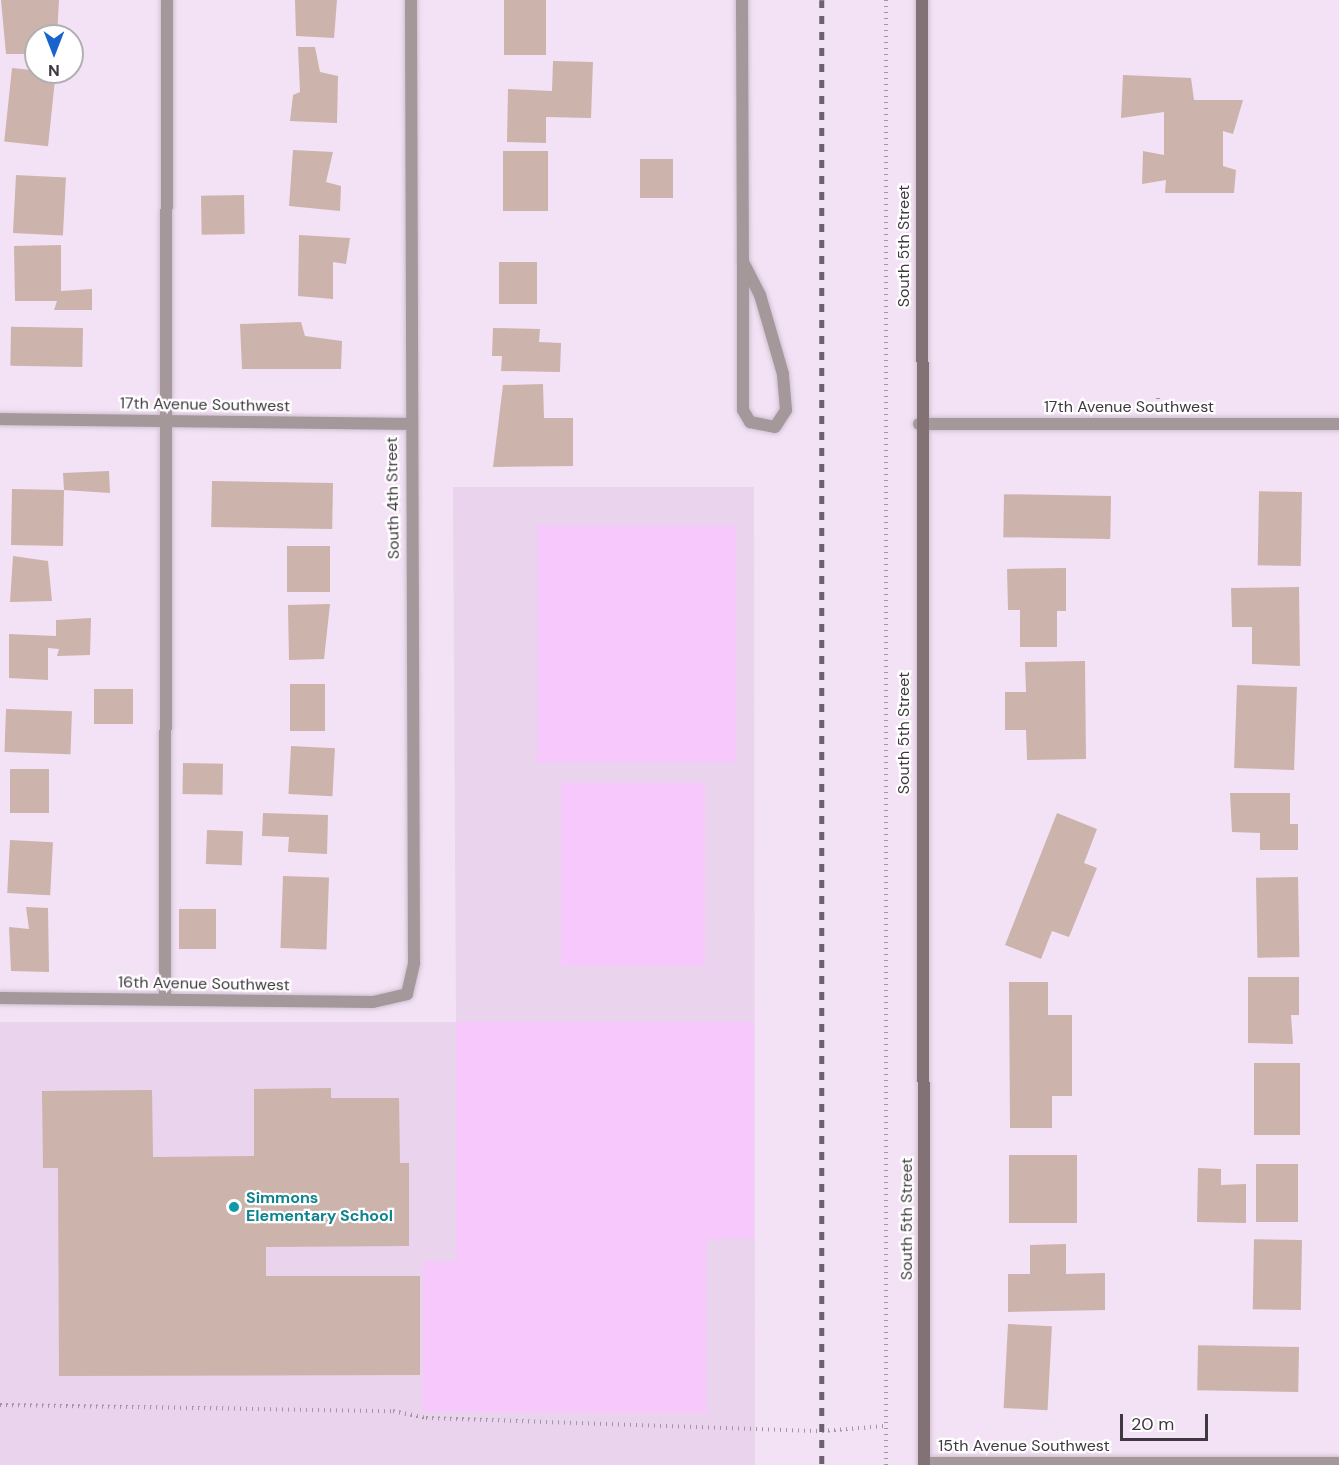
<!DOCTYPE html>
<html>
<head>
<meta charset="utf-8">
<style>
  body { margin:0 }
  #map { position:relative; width:1339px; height:1465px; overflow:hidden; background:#f3e2f5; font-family:"DM Sans",sans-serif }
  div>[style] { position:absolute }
  .built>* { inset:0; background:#ead3ec }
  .green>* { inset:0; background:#f7c8fc; transform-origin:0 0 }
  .building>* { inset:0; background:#ccb3ab; transform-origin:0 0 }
  .path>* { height:4px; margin-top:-2px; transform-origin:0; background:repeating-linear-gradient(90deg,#a396a4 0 1.5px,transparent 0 6px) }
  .roads { filter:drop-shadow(0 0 2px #cfc0d1) drop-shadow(0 0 2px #cfc0d1) }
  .lane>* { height:12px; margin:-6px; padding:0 6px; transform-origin:6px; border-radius:6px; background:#a4989a }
  .street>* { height:12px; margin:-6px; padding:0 6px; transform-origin:6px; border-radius:6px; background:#a4989a }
  .secondary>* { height:12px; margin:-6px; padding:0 6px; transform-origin:6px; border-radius:6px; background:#827175 }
  .rail>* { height:4.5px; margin-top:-2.25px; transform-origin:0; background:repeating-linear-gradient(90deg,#6b626d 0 8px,transparent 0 16px) }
  .dots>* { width:16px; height:16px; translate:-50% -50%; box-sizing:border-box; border:3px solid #fff; border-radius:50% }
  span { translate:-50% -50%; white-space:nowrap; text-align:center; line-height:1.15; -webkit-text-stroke:4.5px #fff; paint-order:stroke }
  .street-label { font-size:16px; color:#3f3840 }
  .culture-label { font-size:16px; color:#0d838f; font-weight:700 }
  .left { translate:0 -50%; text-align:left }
  .north { position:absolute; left:24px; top:24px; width:60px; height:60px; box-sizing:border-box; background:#fff; border:2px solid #b2afb3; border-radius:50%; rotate:180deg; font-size:16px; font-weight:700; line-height:24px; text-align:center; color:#3f3840 }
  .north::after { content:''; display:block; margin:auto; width:21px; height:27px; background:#1863ce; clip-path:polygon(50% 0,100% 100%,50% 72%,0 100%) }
  .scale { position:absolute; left:1120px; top:1414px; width:88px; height:27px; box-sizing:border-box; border:3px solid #3f3840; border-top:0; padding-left:8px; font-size:18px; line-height:21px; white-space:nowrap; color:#3f3840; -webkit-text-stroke:4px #fff; paint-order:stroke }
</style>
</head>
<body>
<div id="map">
  <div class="built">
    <i style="clip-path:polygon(453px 487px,754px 487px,755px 1465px,0 1465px,0 1022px,456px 1022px)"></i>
  </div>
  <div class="green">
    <i style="left:736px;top:525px;width:238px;height:199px;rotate:90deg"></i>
    <i style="left:561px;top:783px;width:144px;height:183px"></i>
    <i style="clip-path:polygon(456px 1022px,754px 1022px,754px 1239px,707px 1239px,707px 1413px,423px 1412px,423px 1261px,456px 1261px)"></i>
  </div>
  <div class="building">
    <i style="clip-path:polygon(1px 0,59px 0,57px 36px,36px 36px,36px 54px,6px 54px)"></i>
    <i style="clip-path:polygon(295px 0,337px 0,334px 38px,296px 36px)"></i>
    <i style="left:504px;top:0;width:42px;height:55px"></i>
    <i style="clip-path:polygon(298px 47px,315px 47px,320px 72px,338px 76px,337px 123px,290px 121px,293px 95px,300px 92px)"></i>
    <i style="clip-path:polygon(553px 61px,593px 62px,591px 118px,546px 117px,546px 143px,507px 142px,508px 89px,552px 91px)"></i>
    <i style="left:12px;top:68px;width:44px;height:74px;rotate:6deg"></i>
    <i style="clip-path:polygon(1123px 75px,1191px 78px,1194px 100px,1243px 100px,1233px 134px,1223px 131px,1223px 166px,1236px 170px,1234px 193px,1165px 193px,1166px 180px,1142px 184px,1143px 151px,1164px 155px,1164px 112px,1121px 118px)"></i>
    <i style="clip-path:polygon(293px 150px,333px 152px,326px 182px,341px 186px,340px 211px,289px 206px)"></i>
    <i style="left:548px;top:151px;width:60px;height:45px;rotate:90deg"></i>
    <i style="left:640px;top:159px;width:33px;height:39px"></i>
    <i style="left:16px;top:175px;width:50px;height:58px;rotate:3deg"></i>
    <i style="left:244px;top:195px;width:39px;height:43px;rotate:89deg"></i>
    <i style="clip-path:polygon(299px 235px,350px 238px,346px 264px,333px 262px,333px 299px,298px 296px)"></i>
    <i style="clip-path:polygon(61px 245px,61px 291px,92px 289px,92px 310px,54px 310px,57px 301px,15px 301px,14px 246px)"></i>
    <i style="left:499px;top:262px;width:38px;height:42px"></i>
    <i style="clip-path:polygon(301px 322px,305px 336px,342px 341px,341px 369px,242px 369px,240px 324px)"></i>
    <i style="left:83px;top:328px;width:39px;height:72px;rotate:91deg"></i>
    <i style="clip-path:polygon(493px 328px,540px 329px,539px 342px,561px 343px,560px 372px,501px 371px,502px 356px,492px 356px)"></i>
    <i style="clip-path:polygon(543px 384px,544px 418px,573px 418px,573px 466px,493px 467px,503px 385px)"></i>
    <i style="clip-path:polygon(109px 471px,110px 493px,64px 490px,63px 473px)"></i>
    <i style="left:212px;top:481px;width:121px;height:46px;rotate:1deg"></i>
    <i style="left:64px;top:490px;width:56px;height:52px;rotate:91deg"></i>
    <i style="left:1302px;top:492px;width:74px;height:43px;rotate:91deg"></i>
    <i style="left:1111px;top:496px;width:43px;height:107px;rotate:91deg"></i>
    <i style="left:330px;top:546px;width:46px;height:43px;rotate:90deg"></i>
    <i style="clip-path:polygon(13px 556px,48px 561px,52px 601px,10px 602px)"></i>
    <i style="clip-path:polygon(1066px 568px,1066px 611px,1057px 611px,1057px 647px,1020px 647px,1020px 610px,1008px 610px,1007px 569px)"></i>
    <i style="clip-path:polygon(1299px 587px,1300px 666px,1252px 664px,1252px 627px,1232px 627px,1231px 588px)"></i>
    <i style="clip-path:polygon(330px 604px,324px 659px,289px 660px,288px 605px)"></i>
    <i style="clip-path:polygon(91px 618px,90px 655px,57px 656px,59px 649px,48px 648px,48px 680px,9px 678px,9px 634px,56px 636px,56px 620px)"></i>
    <i style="clip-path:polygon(1085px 661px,1086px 759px,1027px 760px,1026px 730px,1005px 730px,1005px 692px,1026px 692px,1025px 662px)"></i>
    <i style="left:290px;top:684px;width:35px;height:47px"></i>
    <i style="left:1237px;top:685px;width:60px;height:83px;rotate:2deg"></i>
    <i style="left:94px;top:689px;width:39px;height:35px"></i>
    <i style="left:6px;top:709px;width:66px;height:43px;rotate:2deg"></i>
    <i style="left:291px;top:746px;width:44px;height:48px;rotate:3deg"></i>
    <i style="left:183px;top:763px;width:40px;height:31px;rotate:1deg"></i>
    <i style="left:10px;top:769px;width:39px;height:44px"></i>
    <i style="clip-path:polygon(1230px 793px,1290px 793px,1290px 824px,1298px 824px,1298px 850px,1260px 850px,1260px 833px,1232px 832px)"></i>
    <i style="clip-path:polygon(263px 813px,328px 815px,327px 854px,288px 852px,289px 837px,262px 836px)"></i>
    <i style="clip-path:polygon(1057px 813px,1097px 829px,1084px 863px,1097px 868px,1069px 937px,1052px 931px,1041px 959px,1005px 945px)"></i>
    <i style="left:207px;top:830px;width:36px;height:34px;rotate:2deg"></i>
    <i style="left:10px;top:840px;width:43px;height:53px;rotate:3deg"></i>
    <i style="left:283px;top:876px;width:46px;height:72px;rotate:2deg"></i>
    <i style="left:1298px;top:877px;width:80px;height:42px;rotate:89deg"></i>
    <i style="clip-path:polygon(26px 907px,48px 908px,49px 972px,11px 971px,9px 927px,29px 929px)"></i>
    <i style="left:216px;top:909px;width:40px;height:37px;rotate:90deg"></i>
    <i style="clip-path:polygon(1248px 977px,1299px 977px,1299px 1015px,1291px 1015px,1293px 1044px,1248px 1043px)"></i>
    <i style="clip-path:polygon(1009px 982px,1048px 982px,1048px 1015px,1072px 1015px,1072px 1096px,1052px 1096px,1052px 1128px,1010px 1128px)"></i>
    <i style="left:1254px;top:1063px;width:46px;height:72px"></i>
    <i style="clip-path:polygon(331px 1088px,331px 1098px,399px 1098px,400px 1163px,409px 1163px,409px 1246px,266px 1247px,266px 1276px,420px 1276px,420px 1375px,59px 1376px,58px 1168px,43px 1168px,42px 1091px,152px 1090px,153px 1157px,254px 1156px,254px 1089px)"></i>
    <i style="left:1009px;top:1155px;width:68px;height:68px"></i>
    <i style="left:1298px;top:1164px;width:58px;height:42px;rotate:90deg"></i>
    <i style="clip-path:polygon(1198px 1168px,1221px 1169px,1221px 1185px,1246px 1184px,1246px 1223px,1197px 1222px)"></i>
    <i style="left:1302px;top:1240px;width:70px;height:48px;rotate:91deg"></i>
    <i style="clip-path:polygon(1066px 1244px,1066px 1274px,1105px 1273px,1105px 1310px,1008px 1312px,1008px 1274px,1030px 1274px,1030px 1245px)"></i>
    <i style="left:1008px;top:1324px;width:44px;height:84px;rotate:3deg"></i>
    <i style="left:1299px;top:1347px;width:45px;height:101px;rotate:91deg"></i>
  </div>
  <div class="path">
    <i style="left:886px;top:0;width:1465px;rotate:90deg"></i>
    <i style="left:1158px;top:405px;width:11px;rotate:-90deg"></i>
    <i style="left:0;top:1405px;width:393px;rotate:0.9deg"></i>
    <i style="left:393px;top:1411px;width:34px;rotate:12deg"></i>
    <i style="left:426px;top:1418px;width:396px;rotate:1.9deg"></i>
    <i style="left:822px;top:1431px;width:63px;rotate:-4.5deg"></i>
  </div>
  <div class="roads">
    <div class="lane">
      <i style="left:742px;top:0;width:261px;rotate:89.8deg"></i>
      <i style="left:743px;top:261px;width:149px;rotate:90deg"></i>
      <i style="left:743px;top:410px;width:14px;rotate:60deg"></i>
      <i style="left:750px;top:422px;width:25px;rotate:11deg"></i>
      <i style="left:775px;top:427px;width:20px;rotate:-57deg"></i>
      <i style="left:786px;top:410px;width:36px;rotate:-95deg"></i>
      <i style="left:783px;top:374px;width:82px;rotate:-106.2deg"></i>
      <i style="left:760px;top:295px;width:38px;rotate:-117deg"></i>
      <i style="left:165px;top:999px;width:999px;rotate:-89.89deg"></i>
    </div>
    <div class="street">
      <i style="left:0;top:419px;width:409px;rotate:0.7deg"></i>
      <i style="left:919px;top:424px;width:420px"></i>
      <i style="left:0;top:998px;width:373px;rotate:0.6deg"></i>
      <i style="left:373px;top:1002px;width:35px;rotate:-13deg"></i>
      <i style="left:407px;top:994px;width:32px;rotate:-77deg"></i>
      <i style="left:414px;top:963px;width:963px;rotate:-90.18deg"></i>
      <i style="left:924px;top:1463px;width:415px"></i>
    </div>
    <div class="secondary">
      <i style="left:922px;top:0;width:1465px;rotate:89.92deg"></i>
    </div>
  </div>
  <div class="rail">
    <i style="left:822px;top:0;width:1465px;rotate:90deg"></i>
  </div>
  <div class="dots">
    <i style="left:234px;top:1207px;background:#0f9aa8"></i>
  </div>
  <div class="street-label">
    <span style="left:904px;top:246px;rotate:-90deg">South 5th Street</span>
    <span style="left:205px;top:405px;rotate:1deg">17th Avenue Southwest</span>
    <span style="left:1129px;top:407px">17th Avenue Southwest</span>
    <span style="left:393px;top:498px;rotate:-91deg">South 4th Street</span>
    <span style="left:904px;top:733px;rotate:-90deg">South 5th Street</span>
    <span style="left:204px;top:984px;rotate:1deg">16th Avenue Southwest</span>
    <span style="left:907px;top:1219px;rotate:-90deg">South 5th Street</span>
    <span style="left:1024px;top:1446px">15th Avenue Southwest</span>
  </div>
  <div class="culture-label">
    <span class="left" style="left:246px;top:1207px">Simmons<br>Elementary School</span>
  </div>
  <div class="north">N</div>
  <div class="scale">20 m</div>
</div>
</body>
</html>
